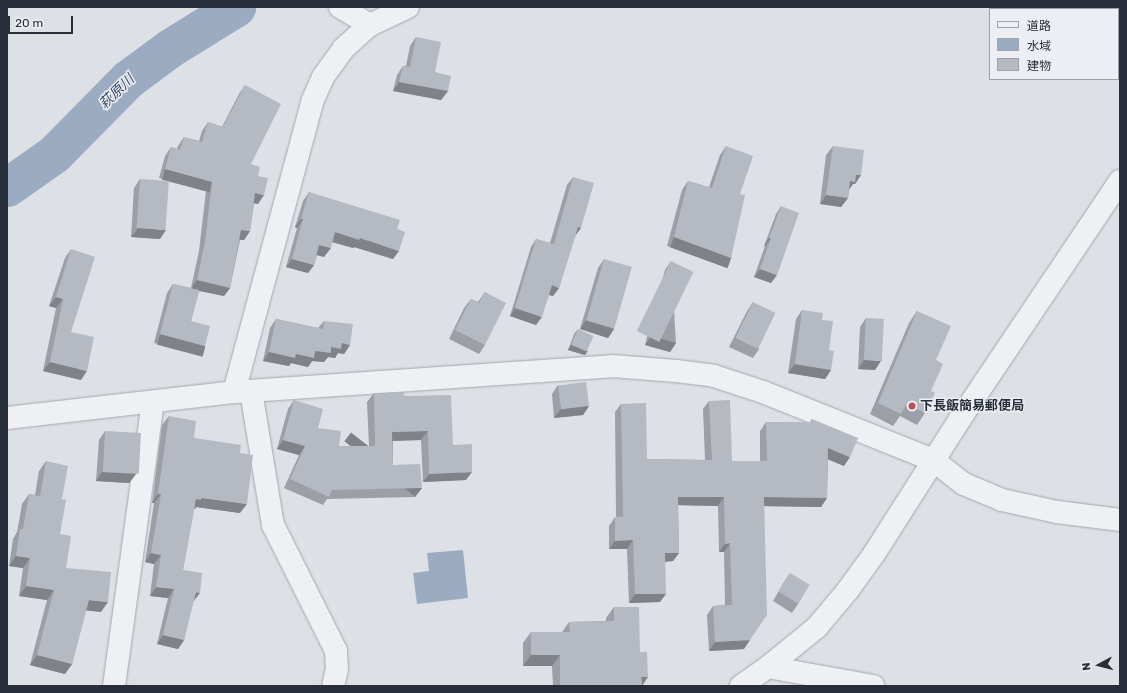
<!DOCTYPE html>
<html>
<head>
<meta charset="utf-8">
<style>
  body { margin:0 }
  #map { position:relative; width:1127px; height:693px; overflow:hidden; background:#dde0e5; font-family:Rubik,"Noto Sans JP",sans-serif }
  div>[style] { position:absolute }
  .water>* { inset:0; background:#9babc2 }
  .river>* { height:39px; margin:-19.5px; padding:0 19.5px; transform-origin:19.5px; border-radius:19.5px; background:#9babc2 }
  .roads { filter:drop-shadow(0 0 1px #a3a7ae) drop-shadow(0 0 1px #a3a7ae) }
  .minor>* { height:22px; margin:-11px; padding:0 11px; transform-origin:11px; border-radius:11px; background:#eff0f4 }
  .tertiary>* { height:22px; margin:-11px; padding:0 11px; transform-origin:11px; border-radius:11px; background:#eff0f4 }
  .wall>* { inset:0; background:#9c9fa6 }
  .shaded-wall>* { inset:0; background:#7f8287; transform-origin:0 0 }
  .building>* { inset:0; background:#b5b9c1; transform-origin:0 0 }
  .dots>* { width:11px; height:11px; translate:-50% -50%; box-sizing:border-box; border:2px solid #eceef3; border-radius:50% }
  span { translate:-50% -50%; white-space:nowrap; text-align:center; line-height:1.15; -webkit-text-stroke:3px #eceef3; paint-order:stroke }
  .poi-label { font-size:13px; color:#282d3a; font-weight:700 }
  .left { translate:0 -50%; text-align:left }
  .water-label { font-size:14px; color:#374a69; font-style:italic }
  .frame { position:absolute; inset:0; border:8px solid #282d3a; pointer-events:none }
  .legend { position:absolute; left:989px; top:8px; width:130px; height:72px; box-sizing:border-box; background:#eceef3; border:1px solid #9ea1a9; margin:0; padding:5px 7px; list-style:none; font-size:12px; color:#282d3a }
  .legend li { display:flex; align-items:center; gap:8px; height:20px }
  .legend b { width:20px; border:1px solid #9ea1a9 }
  .north { position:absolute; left:1079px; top:645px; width:40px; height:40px; -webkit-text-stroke:3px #eceef3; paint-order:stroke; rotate:263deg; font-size:11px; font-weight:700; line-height:16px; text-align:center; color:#282d3a }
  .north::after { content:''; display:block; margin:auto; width:14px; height:18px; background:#282d3a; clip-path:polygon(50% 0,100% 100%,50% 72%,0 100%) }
  .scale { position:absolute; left:8px; top:16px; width:65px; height:18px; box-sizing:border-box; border:2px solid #282d3a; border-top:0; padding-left:5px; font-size:12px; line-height:14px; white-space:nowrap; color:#282d3a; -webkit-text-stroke:3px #eceef3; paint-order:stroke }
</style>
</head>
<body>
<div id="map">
  <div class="water">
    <i style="clip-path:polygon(463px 550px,468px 598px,417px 604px,413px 573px,429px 571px,427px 553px)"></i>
  </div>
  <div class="river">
    <i style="left:7px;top:187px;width:57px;rotate:-35.1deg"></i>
    <i style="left:54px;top:154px;width:105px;rotate:-45.4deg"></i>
    <i style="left:128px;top:79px;width:52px;rotate:-36.4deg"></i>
    <i style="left:170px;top:48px;width:78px;rotate:-31.8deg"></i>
  </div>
  <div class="roads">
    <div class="minor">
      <i style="left:340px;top:7px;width:35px;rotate:31deg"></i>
      <i style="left:251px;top:391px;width:136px;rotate:80.7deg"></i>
      <i style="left:273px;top:525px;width:141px;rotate:63.4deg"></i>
      <i style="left:336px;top:651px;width:18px;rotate:87deg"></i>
      <i style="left:337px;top:669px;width:17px;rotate:103deg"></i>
      <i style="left:234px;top:392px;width:300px;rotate:-74.9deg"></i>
      <i style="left:312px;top:102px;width:27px;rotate:-66deg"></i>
      <i style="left:323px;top:77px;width:34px;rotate:-54deg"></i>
      <i style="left:343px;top:49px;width:36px;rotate:-42deg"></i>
      <i style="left:370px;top:25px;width:42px;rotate:-25.3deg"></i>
      <i style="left:768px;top:667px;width:107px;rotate:10.3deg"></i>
      <i style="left:114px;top:686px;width:287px;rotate:-82.2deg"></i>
    </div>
    <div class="tertiary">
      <i style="left:7px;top:418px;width:228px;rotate:-6.5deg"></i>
      <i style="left:234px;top:392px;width:379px;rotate:-3.9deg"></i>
      <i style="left:612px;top:366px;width:64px;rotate:4.5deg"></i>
      <i style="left:676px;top:371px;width:38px;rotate:7deg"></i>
      <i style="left:714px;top:376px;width:52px;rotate:18.1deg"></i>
      <i style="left:763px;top:392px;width:183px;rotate:21.8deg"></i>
      <i style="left:933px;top:460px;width:39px;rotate:38deg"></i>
      <i style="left:964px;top:484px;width:41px;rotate:22.8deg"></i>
      <i style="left:1002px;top:500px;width:56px;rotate:12.3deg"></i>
      <i style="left:1057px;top:512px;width:64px;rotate:7.2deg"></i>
      <i style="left:741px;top:686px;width:33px;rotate:-35deg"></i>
      <i style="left:768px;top:667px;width:63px;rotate:-39.2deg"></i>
      <i style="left:817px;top:627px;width:48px;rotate:-50deg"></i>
      <i style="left:848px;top:590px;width:44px;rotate:-54.2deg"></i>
      <i style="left:874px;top:554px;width:160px;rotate:-57.5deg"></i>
      <i style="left:960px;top:419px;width:287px;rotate:-56.1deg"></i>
    </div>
  </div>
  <div class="wall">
    <i style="clip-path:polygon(416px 37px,435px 72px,448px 91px,441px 100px,393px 91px,397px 75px,403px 66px,406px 66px,410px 46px)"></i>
    <i style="clip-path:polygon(245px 85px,251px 164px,258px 176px,258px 204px,254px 203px,250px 231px,244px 240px,240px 240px,230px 288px,224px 296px,199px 291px,191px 321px,205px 346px,199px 355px,154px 343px,167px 293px,173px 284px,191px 288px,199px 251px,206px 191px,159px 178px,165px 156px,171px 147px,177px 149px,178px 146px,184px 137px,199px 141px,202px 131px,208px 122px,222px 127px,239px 94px)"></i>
    <i style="clip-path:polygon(726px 146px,740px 194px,731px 258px,725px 267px,667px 246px,682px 190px,688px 181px,709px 187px,720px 155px)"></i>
    <i style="clip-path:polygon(833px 146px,861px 175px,855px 184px,853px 184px,849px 190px,848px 198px,841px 207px,820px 204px,826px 155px)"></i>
    <i style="clip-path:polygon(573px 177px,581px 228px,575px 236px,559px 288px,553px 296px,549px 295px,536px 325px,510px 316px,531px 247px,536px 239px,550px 243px,567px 185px)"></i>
    <i style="clip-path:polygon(140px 179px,160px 239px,131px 237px,134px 188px)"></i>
    <i style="clip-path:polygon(309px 192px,397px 229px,393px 259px,354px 247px,353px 248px,332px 242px,324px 257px,317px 255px,314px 265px,308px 273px,286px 267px,297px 228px,295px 227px,303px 201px)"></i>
    <i style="clip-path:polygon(781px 206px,771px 283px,754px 277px,765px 246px,764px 246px,776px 214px)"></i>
    <i style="clip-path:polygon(71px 249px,71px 332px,81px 380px,43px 371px,56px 308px,49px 306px,65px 258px)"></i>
    <i style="clip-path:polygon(604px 259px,614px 329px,608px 338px,580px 329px,598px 268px)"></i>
    <i style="clip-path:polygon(671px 261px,676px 343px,670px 352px,645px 345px,665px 270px)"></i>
    <i style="clip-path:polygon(485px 292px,485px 345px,479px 354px,449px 339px,464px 308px,471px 299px,478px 302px)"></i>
    <i style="clip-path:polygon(753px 302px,759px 349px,753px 358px,729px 347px,747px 311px)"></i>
    <i style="clip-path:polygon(802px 310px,822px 320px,829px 350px,831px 370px,825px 379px,788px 373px,796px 319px)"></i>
    <i style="clip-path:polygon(917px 311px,936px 360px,931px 391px,925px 413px,917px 425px,900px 416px,893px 426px,870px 414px,909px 323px)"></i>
    <i style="clip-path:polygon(866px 318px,875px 370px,858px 369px,860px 327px)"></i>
    <i style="clip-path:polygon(276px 319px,318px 328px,324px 321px,350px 345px,344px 354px,338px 353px,335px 358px,328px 357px,324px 362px,312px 361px,308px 367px,291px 363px,289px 366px,263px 361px,270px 328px)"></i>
    <i style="clip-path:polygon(578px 329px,585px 355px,568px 350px,574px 334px)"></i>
    <i style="clip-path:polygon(558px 385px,589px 406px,583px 415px,554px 418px,552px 394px)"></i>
    <i style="clip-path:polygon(374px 393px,404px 396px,453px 445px,466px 480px,423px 482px,421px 440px,393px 441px,393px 465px,422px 488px,415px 497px,327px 499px,323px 505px,284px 488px,299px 455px,277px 449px,288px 409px,294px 400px,318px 428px,339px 446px,369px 446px,367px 402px)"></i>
    <i style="clip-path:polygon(709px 401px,732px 461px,760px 461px,760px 431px,766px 422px,810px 422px,812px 419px,844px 466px,828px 459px,827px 498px,821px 507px,764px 506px,744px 649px,709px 651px,707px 615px,713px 606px,725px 605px,724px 552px,719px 552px,718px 506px,678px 505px,679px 553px,673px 561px,665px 562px,660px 602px,629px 603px,627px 549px,609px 549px,609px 526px,615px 517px,616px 517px,615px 412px,621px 404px,647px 459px,705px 460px,703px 409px)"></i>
    <i style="clip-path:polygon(169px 416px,194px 438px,240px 453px,240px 513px,196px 507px,195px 509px,194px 509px,183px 570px,193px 602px,184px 640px,178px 649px,157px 644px,168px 598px,150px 596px,154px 564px,145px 562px,154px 503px,152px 503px,162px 425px)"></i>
    <i style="clip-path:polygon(105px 431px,136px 474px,129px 483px,96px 481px,99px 440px)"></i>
    <i style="clip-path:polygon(46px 461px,62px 499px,60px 534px,66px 568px,101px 612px,86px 610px,72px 664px,65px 674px,30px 665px,47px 600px,19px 596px,23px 568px,9px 566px,13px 539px,17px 532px,22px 504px,29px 494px,35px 495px,39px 471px)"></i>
    <i style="clip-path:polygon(790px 573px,798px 604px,792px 613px,773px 601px,784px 582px)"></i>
    <i style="clip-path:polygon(614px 607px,642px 686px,553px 686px,552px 666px,523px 666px,523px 643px,531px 632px,562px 632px,569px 622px,606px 621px,606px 618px)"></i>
  </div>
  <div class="shaded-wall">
    <i style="clip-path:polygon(399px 82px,448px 91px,441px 100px,393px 91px)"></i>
    <i style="left:165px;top:169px;width:49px;height:11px;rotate:15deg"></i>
    <i style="clip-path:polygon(856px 175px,861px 175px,855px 184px,853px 184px,848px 191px,850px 181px)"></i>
    <i style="clip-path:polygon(255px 193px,264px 195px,258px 204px,249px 202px)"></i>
    <i style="clip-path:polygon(826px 195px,848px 198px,841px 207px,820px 204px)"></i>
    <i style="clip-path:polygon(301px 219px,303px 219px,297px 228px,295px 227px)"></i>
    <i style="clip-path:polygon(578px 227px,581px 228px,575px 236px)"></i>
    <i style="clip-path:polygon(138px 228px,166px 230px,160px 239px,131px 237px)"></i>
    <i style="clip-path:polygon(241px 230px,250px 231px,244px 240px,235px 239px)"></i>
    <i style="clip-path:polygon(335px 232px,360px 238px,399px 251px,393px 259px,354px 247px,353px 248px,329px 241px)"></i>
    <i style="left:674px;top:237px;width:61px;height:11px;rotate:20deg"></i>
    <i style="clip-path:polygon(769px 238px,771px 238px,765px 246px,764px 246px)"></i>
    <i style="clip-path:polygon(319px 245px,331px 248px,324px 257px,313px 254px)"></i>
    <i style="clip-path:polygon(292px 259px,314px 265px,308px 273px,286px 267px)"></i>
    <i style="clip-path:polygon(760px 269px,777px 275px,771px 283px,754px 277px)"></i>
    <i style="clip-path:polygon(197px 280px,230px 288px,224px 296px,191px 289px)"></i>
    <i style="clip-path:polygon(552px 285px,559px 288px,553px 296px,546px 294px)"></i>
    <i style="clip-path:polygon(56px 297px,63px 299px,56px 308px,49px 306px)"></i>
    <i style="clip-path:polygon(515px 308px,542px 317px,536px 325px,510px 316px)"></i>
    <i style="clip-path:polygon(586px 320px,614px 329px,608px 338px,580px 329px)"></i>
    <i style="left:160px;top:334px;width:47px;height:11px;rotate:15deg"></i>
    <i style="clip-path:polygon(651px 336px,676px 343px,670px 352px,645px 345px)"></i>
    <i style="clip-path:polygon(342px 343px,350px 345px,344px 354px,338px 353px,335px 358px,328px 357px,324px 362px,312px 361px,308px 367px,291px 363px,289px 366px,263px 361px,269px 352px,296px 354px,315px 351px,331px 347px)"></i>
    <i style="clip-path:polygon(571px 345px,588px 351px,585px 355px,568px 350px)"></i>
    <i style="clip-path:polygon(864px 360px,881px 361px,875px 370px,858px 369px)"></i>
    <i style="clip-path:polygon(50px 362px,87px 371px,81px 380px,43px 371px)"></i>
    <i style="clip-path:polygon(795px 364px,831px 370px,825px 379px,788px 373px)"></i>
    <i style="clip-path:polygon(589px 406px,583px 415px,554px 418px,561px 409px)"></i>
    <i style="clip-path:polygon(428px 431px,421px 440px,386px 441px,392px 432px)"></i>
    <i style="clip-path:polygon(283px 440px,305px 446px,299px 455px,277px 449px)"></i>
    <i style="clip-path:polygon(828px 448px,850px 457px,844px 466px,822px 457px)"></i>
    <i style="clip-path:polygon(102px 472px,136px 474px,129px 483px,96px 481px)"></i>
    <i style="clip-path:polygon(472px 472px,466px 480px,423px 482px,429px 474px)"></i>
    <i style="left:422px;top:488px;width:11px;height:90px;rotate:128deg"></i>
    <i style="clip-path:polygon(158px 494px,161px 494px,154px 503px,152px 503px)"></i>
    <i style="clip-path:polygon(678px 497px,724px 497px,718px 506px,672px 505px)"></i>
    <i style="clip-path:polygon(764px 497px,827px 498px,821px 507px,758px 506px)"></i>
    <i style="clip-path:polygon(201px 498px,247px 504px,240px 513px,196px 507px,195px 509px,189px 508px,196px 499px)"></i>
    <i style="clip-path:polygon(633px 540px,627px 549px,609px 549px,615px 541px)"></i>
    <i style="clip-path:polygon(730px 543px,724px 552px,719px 552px,725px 544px)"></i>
    <i style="clip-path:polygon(151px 553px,161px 555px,154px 564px,145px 562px)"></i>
    <i style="clip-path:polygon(665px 553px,679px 553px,673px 561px,659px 562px)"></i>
    <i style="clip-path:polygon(16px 556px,30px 558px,23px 568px,9px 566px)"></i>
    <i style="clip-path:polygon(26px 586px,54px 590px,47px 600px,19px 596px)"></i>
    <i style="clip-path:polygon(156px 587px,174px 589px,168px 598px,150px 596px)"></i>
    <i style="clip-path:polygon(196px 592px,200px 593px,193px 602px)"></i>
    <i style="clip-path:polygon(635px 594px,666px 594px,660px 602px,629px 603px)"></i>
    <i style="clip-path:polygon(89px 600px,108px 602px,101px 612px,82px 610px)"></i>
    <i style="clip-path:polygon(163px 635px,184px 640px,178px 649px,157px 644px)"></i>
    <i style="clip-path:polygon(750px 640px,744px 649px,709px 651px,715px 642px)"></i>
    <i style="clip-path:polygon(37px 655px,72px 664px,65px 674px,30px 665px)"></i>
    <i style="clip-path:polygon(531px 655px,560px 655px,552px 666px,523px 666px)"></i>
    <i style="clip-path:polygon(641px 677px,648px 677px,642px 686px)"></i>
  </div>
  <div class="building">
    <i style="clip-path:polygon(416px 37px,441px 42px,435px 72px,451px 76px,448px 91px,399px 82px,403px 66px,410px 67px)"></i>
    <i style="clip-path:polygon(245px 85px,281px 104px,251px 164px,260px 167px,258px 176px,268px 178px,264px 195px,255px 193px,250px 231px,241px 230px,230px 288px,197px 280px,205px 242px,212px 182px,165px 169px,171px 147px,180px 150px,184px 137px,202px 142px,208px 122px,223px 127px)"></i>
    <i style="clip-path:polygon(726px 146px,753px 156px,740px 194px,745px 195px,731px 258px,674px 237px,688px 181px,712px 188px)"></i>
    <i style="clip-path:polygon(833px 146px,864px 150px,861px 175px,856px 175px,855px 182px,850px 181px,848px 198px,826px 195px)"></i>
    <i style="clip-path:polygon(573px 177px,594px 183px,581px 228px,578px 227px,559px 288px,552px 285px,542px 317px,515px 308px,536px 239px,554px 244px)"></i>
    <i style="left:140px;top:179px;width:29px;height:49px;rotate:4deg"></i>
    <i style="clip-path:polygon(309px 192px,400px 220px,397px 229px,405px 232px,399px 251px,360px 238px,359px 240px,335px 232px,331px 248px,319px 245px,314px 265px,292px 259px,303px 219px,301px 219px)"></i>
    <i style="clip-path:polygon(781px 206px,799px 213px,777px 275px,760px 269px,771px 238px,769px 238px)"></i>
    <i style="clip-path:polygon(71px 249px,95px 257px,71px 332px,94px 337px,87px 371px,50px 362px,63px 299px,56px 297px)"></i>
    <i style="left:604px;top:259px;width:29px;height:64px;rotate:16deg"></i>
    <i style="left:671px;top:261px;width:25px;height:78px;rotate:26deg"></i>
    <i style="clip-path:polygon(173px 284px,199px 290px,191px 321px,210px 326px,205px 346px,160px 334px)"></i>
    <i style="clip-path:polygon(485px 292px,506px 303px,485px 345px,455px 330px,471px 299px,479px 303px)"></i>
    <i style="left:753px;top:302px;width:25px;height:40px;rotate:26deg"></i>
    <i style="clip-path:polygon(802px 310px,823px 313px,822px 320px,833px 321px,829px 350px,834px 351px,831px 370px,795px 364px)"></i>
    <i style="clip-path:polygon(917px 311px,951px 326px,936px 360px,943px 364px,931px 391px,935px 393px,925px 413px,906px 404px,901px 414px,878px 403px)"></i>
    <i style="left:866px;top:318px;width:18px;height:42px;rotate:3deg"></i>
    <i style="clip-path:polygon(276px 319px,323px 329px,324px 321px,353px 324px,350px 345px,342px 343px,341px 349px,331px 347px,331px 353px,315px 351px,314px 358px,296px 354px,295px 358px,269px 352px)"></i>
    <i style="left:578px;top:329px;width:17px;height:17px;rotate:24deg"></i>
    <i style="left:586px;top:382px;width:24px;height:28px;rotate:83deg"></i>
    <i style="clip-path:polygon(404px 392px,404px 396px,451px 395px,453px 445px,472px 444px,472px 472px,429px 474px,428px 431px,392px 432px,393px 465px,420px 464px,422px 488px,332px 490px,329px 497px,290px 479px,305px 446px,283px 440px,294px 400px,323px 409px,318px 428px,341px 431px,339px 446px,375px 446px,374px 393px)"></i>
    <i style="clip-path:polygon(730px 400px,732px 461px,767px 461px,766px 422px,811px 422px,812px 419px,858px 438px,850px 457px,828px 448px,827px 498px,764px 497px,767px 615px,750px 640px,715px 642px,713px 606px,732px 605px,730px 543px,725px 544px,724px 497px,678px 497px,679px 553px,665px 553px,666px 594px,635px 594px,633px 540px,615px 541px,615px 517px,623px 517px,621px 404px,646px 403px,647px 459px,712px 460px,709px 401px)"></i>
    <i style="clip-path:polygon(169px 416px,196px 421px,194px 438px,241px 445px,240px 453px,253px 455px,247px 504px,201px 498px,201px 500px,196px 499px,183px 570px,202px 573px,200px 593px,196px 592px,184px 640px,163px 635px,174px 589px,156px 587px,161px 555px,151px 553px,161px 494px,158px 494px)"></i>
    <i style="left:105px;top:431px;width:36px;height:41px;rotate:3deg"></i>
    <i style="clip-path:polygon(46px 461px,68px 466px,62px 499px,66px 500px,60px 534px,71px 536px,66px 568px,111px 572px,108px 602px,89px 600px,72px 664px,37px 655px,54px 590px,26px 586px,30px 558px,16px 556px,20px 529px,23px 529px,29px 494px,40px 496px)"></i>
    <i style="left:790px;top:573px;width:23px;height:22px;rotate:31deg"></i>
    <i style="clip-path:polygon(614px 607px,639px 607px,640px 652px,647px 652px,648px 677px,641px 677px,642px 686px,560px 686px,560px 655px,531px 655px,531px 632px,570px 632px,569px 622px,614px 621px)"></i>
  </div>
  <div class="dots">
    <i style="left:912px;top:406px;background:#be4e58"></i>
  </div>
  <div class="poi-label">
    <span class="left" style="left:920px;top:406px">下長飯簡易郵便局</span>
  </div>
  <div class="water-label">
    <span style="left:117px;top:92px;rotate:-44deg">萩原川</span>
  </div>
  <div class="frame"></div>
  <ul class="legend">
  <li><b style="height:5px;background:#eff0f4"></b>道路</li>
  <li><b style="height:11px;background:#9babc2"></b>水域</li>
  <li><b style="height:11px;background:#b5b9c1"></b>建物</li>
  </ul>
  <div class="north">N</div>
  <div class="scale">20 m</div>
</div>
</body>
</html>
